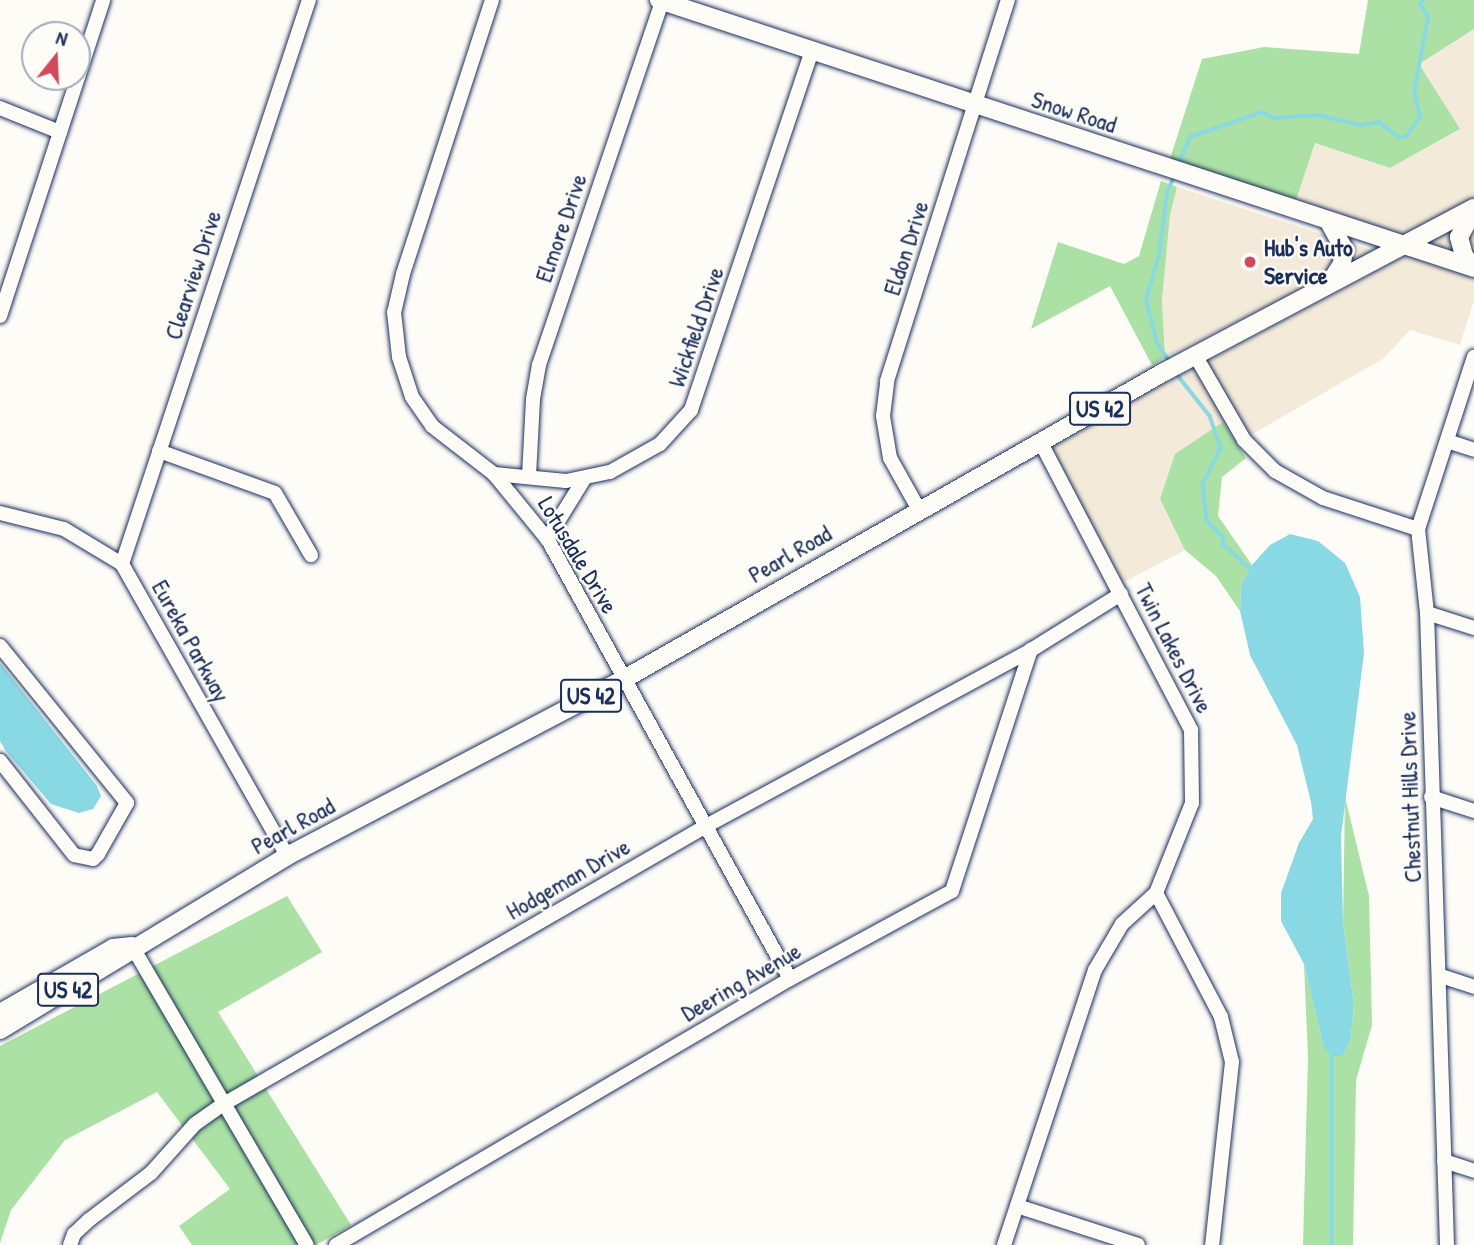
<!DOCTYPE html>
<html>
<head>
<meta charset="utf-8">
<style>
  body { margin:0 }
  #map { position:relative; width:1474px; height:1245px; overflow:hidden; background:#fdfcf7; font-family:"Patrick Hand",sans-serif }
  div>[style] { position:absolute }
  .built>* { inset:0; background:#f3ead9 }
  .green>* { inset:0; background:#abe1a4 }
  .water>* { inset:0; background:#89d9e5 }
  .stream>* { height:3.5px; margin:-1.75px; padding:0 1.75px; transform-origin:1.75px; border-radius:1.75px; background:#89d9e5 }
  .roads { filter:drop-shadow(0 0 2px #1b2f5e) drop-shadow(0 0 2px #1b2f5e) }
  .minor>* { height:14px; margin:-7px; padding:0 7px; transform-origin:7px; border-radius:7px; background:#fdfcf7 }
  .major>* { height:18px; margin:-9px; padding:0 9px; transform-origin:9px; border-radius:9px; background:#fdfcf7 }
  .dots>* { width:19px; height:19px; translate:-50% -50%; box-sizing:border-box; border:4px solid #fdfcf7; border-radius:50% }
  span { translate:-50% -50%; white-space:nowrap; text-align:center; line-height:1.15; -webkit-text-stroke:5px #fdfcf7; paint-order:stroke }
  .shield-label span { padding:2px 5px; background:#fdfcf7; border:2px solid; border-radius:5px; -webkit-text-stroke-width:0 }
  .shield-label { font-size:23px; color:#1b2f5e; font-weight:700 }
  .street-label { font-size:24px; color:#1b2f5e }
  .poi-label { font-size:24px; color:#1b2f5e; font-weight:700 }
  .left { translate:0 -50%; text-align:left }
  .north { position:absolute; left:21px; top:21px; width:70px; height:70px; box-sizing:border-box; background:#fdfcf7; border:2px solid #a3aaba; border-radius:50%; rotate:18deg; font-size:19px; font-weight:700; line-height:28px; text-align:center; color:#1b2f5e }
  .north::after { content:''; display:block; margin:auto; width:24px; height:32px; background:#d1495b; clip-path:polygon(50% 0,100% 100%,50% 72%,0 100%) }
</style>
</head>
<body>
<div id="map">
  <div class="built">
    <i style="clip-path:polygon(1474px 29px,1474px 261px,1295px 203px,1315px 143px,1390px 168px,1459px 130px,1418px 64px)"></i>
    <i style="clip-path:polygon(1177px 187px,1377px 252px,1165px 357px,1162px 300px,1170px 215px)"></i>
    <i style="clip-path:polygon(1409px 254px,1474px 275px,1474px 300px,1460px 345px,1410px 330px,1384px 358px,1237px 443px,1223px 422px,1160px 499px,1185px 550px,1120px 584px,1047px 446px)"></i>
  </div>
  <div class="green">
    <i style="clip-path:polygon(1368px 0,1474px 0,1474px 29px,1419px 64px,1460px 129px,1390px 168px,1315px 143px,1295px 203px,1169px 162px,1202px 59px,1264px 47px,1359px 54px)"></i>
    <i style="clip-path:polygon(1161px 181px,1177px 187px,1170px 215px,1162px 300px,1165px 357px,1152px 365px,1110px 286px,1031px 329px,1058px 242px,1124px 264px,1139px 256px)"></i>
    <i style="clip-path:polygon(1223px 422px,1246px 458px,1222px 477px,1218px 516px,1252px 565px,1241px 585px,1240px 611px,1216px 576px,1185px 550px,1160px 499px,1175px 454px)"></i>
    <i style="clip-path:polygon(1345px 797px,1369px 896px,1372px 1025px,1356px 1080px,1353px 1245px,1303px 1245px,1308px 1057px,1304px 964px,1323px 1045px,1343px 1056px,1351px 1037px,1354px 1004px,1343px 923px)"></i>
    <i style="clip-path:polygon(287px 896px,322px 952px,218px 1012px,351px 1225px,316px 1245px,192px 1245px,179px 1226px,230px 1189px,157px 1092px,65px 1140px,11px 1210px,0 1243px,0 1046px)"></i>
  </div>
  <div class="water">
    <i style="clip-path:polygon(1290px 534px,1318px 541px,1345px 563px,1360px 597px,1364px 653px,1341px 836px,1343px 923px,1354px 1004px,1351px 1038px,1343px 1056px,1331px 1056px,1323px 1045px,1304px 964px,1281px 921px,1281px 893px,1299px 843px,1313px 819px,1311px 802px,1297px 745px,1250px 655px,1240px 611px,1241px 585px,1252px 565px,1270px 545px)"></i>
    <i style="clip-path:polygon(0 663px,97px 786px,101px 796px,93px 809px,79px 813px,51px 804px,5px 750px,0 741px)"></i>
  </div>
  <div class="stream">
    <i style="left:1179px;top:164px;width:29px;rotate:-68deg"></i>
    <i style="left:1190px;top:137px;width:76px;rotate:-19.1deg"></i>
    <i style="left:1262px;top:112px;width:13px;rotate:27deg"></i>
    <i style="left:1274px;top:118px;width:44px;rotate:-3.9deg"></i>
    <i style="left:1318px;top:115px;width:43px;rotate:13.4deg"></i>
    <i style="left:1360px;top:125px;width:19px;rotate:-9deg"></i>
    <i style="left:1379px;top:122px;width:26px;rotate:37deg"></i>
    <i style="left:1400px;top:138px;width:7px;rotate:-16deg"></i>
    <i style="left:1407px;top:136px;width:23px;rotate:-56deg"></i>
    <i style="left:1420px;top:117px;width:26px;rotate:-103deg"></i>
    <i style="left:1414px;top:92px;width:76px;rotate:-79.4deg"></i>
    <i style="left:1428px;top:17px;width:15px;rotate:-122deg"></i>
    <i style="left:1420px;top:4px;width:6px;rotate:-45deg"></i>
    <i style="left:1170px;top:363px;width:24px;rotate:-123deg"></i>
    <i style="left:1157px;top:343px;width:44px;rotate:-104.3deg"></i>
    <i style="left:1146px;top:300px;width:47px;rotate:-73.9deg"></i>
    <i style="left:1159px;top:255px;width:63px;rotate:-82.6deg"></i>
    <i style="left:1167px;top:193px;width:21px;rotate:-67deg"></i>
    <i style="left:1176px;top:373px;width:55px;rotate:51.7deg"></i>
    <i style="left:1210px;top:416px;width:34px;rotate:71deg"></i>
    <i style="left:1221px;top:448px;width:40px;rotate:116.6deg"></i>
    <i style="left:1203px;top:484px;width:37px;rotate:84deg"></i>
    <i style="left:1207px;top:521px;width:23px;rotate:45deg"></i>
    <i style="left:1223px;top:537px;width:7px;rotate:90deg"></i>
    <i style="left:1223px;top:544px;width:38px;rotate:42deg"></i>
    <i style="left:1332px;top:1051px;width:194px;rotate:90deg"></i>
  </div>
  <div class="roads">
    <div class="minor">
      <i style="left:492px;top:0;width:288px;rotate:108deg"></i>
      <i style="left:403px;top:274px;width:39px;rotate:103deg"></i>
      <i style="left:394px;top:312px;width:45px;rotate:83.7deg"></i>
      <i style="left:399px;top:357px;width:42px;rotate:72deg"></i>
      <i style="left:412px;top:397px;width:35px;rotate:55deg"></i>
      <i style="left:432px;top:426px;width:78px;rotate:37.7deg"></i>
      <i style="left:494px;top:474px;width:85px;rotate:50.7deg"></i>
      <i style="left:548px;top:540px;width:501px;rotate:61.13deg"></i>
      <i style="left:0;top:108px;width:65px;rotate:21.8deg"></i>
      <i style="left:0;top:316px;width:332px;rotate:-71.9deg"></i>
      <i style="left:1195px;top:355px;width:98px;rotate:60deg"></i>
      <i style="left:1244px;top:440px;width:44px;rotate:45deg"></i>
      <i style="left:1275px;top:471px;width:55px;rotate:29.4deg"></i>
      <i style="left:1323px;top:498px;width:100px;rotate:18.1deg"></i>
      <i style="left:1447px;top:441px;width:28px;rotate:18deg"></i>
      <i style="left:1041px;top:443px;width:324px;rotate:62.4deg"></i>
      <i style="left:1191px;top:730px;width:73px;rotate:89.2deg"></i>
      <i style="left:1192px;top:803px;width:97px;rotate:111.8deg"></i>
      <i style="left:1156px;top:893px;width:140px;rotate:62.3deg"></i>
      <i style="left:1221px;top:1017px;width:46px;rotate:76.3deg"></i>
      <i style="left:1232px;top:1062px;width:184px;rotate:96.2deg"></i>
      <i style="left:159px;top:451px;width:123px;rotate:19.9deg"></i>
      <i style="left:275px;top:493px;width:72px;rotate:59.9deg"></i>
      <i style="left:494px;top:474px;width:72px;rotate:5.6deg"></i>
      <i style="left:566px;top:481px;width:45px;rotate:-11.6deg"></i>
      <i style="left:610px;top:472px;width:57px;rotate:-29.2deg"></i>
      <i style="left:660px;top:444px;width:46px;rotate:-47.6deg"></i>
      <i style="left:691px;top:410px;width:380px;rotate:-71.4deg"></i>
      <i style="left:529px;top:476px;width:77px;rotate:-87deg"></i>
      <i style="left:533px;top:399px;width:35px;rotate:-80deg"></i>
      <i style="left:539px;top:365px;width:384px;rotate:-71.3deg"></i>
      <i style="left:918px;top:508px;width:57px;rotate:-119.2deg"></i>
      <i style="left:890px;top:458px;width:43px;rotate:-99.5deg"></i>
      <i style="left:883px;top:416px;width:35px;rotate:-83deg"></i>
      <i style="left:887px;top:381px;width:400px;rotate:-72.4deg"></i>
      <i style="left:0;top:513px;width:66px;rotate:14deg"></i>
      <i style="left:64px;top:529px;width:68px;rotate:31.1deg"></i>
      <i style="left:122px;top:564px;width:335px;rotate:60.5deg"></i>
      <i style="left:547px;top:539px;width:70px;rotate:-58.3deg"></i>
      <i style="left:122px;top:564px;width:594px;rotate:-71.66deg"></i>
      <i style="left:1427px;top:613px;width:49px;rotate:17.7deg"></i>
      <i style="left:0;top:646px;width:202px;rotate:51deg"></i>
      <i style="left:127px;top:803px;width:59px;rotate:119.6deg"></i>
      <i style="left:98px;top:854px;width:7px;rotate:135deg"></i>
      <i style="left:93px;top:859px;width:19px;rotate:-168deg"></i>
      <i style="left:74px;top:855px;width:120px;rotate:-128.2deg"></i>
      <i style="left:1431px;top:797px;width:45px;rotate:18deg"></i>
      <i style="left:132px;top:946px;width:346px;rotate:59.7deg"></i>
      <i style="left:1441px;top:976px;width:35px;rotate:18deg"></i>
      <i style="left:1444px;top:1161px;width:32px;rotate:18deg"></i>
      <i style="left:1017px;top:1206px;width:127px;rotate:17.9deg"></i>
      <i style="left:70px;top:1245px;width:12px;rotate:-70deg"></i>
      <i style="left:74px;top:1234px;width:21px;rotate:-43deg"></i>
      <i style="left:89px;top:1220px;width:78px;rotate:-37.2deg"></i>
      <i style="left:151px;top:1173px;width:66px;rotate:-48.1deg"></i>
      <i style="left:195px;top:1124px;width:33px;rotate:-35deg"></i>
      <i style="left:222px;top:1105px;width:559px;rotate:-29.96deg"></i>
      <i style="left:706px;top:826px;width:370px;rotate:-28.4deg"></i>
      <i style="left:1031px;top:650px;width:106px;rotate:-31.9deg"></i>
      <i style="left:336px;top:1245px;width:526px;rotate:-30.37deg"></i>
      <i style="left:790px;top:979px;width:184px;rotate:-28.5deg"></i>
      <i style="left:952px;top:891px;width:254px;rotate:-71.9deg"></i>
      <i style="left:1004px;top:1245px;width:290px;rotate:-71.7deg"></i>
      <i style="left:1095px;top:970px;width:53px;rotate:-59.6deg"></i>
      <i style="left:1122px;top:924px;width:46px;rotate:-42.4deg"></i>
      <i style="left:1447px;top:1245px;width:632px;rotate:-91.81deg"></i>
      <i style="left:1427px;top:613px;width:84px;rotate:-96.1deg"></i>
      <i style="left:1418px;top:529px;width:181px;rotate:-72deg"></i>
    </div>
    <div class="major">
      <i style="left:659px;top:0;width:858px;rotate:18.2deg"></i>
      <i style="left:1474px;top:210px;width:31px;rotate:119deg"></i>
      <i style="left:1459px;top:237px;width:20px;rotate:75deg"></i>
      <i style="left:1464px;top:256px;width:15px;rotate:48deg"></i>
      <i style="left:1329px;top:222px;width:31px;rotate:61deg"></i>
      <i style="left:1344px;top:249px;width:15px;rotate:98deg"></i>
      <i style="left:1342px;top:264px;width:24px;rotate:123deg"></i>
      <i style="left:0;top:1013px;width:130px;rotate:-29.9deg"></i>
      <i style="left:113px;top:948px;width:19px;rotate:-6deg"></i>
      <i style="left:0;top:1030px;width:336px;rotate:-31.2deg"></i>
      <i style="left:287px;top:856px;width:381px;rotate:-27.7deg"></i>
      <i style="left:624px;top:679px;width:621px;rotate:-29.62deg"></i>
      <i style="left:1164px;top:372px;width:351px;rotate:-27.9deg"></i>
    </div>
  </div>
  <div class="dots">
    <i style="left:1250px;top:262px;background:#d1495b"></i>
  </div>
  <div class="shield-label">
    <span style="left:1100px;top:409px">US 42</span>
    <span style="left:591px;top:696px">US 42</span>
    <span style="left:68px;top:990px">US 42</span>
  </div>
  <div class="street-label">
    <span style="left:1074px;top:112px;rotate:18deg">Snow Road</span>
    <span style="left:561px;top:228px;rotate:-71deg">Elmore Drive</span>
    <span style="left:906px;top:248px;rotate:-72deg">Eldon Drive</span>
    <span style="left:193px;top:275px;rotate:-72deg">Clearview Drive</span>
    <span style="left:696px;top:327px;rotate:-71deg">Wickfield Drive</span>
    <span style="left:790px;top:554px;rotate:-30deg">Pearl Road</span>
    <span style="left:578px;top:555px;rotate:59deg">Lotusdale Drive</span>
    <span style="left:191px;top:641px;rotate:61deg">Eureka Parkway</span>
    <span style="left:1174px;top:648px;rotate:63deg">Twin Lakes Drive</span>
    <span style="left:1410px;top:797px;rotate:-92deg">Chestnut Hills Drive</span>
    <span style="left:293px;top:826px;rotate:-29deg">Pearl Road</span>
    <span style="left:568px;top:879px;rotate:-30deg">Hodgeman Drive</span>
    <span style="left:741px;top:982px;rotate:-30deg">Deering Avenue</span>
  </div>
  <div class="poi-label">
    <span class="left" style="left:1264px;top:262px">Hub's Auto<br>Service</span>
  </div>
  <div class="north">N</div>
</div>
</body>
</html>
